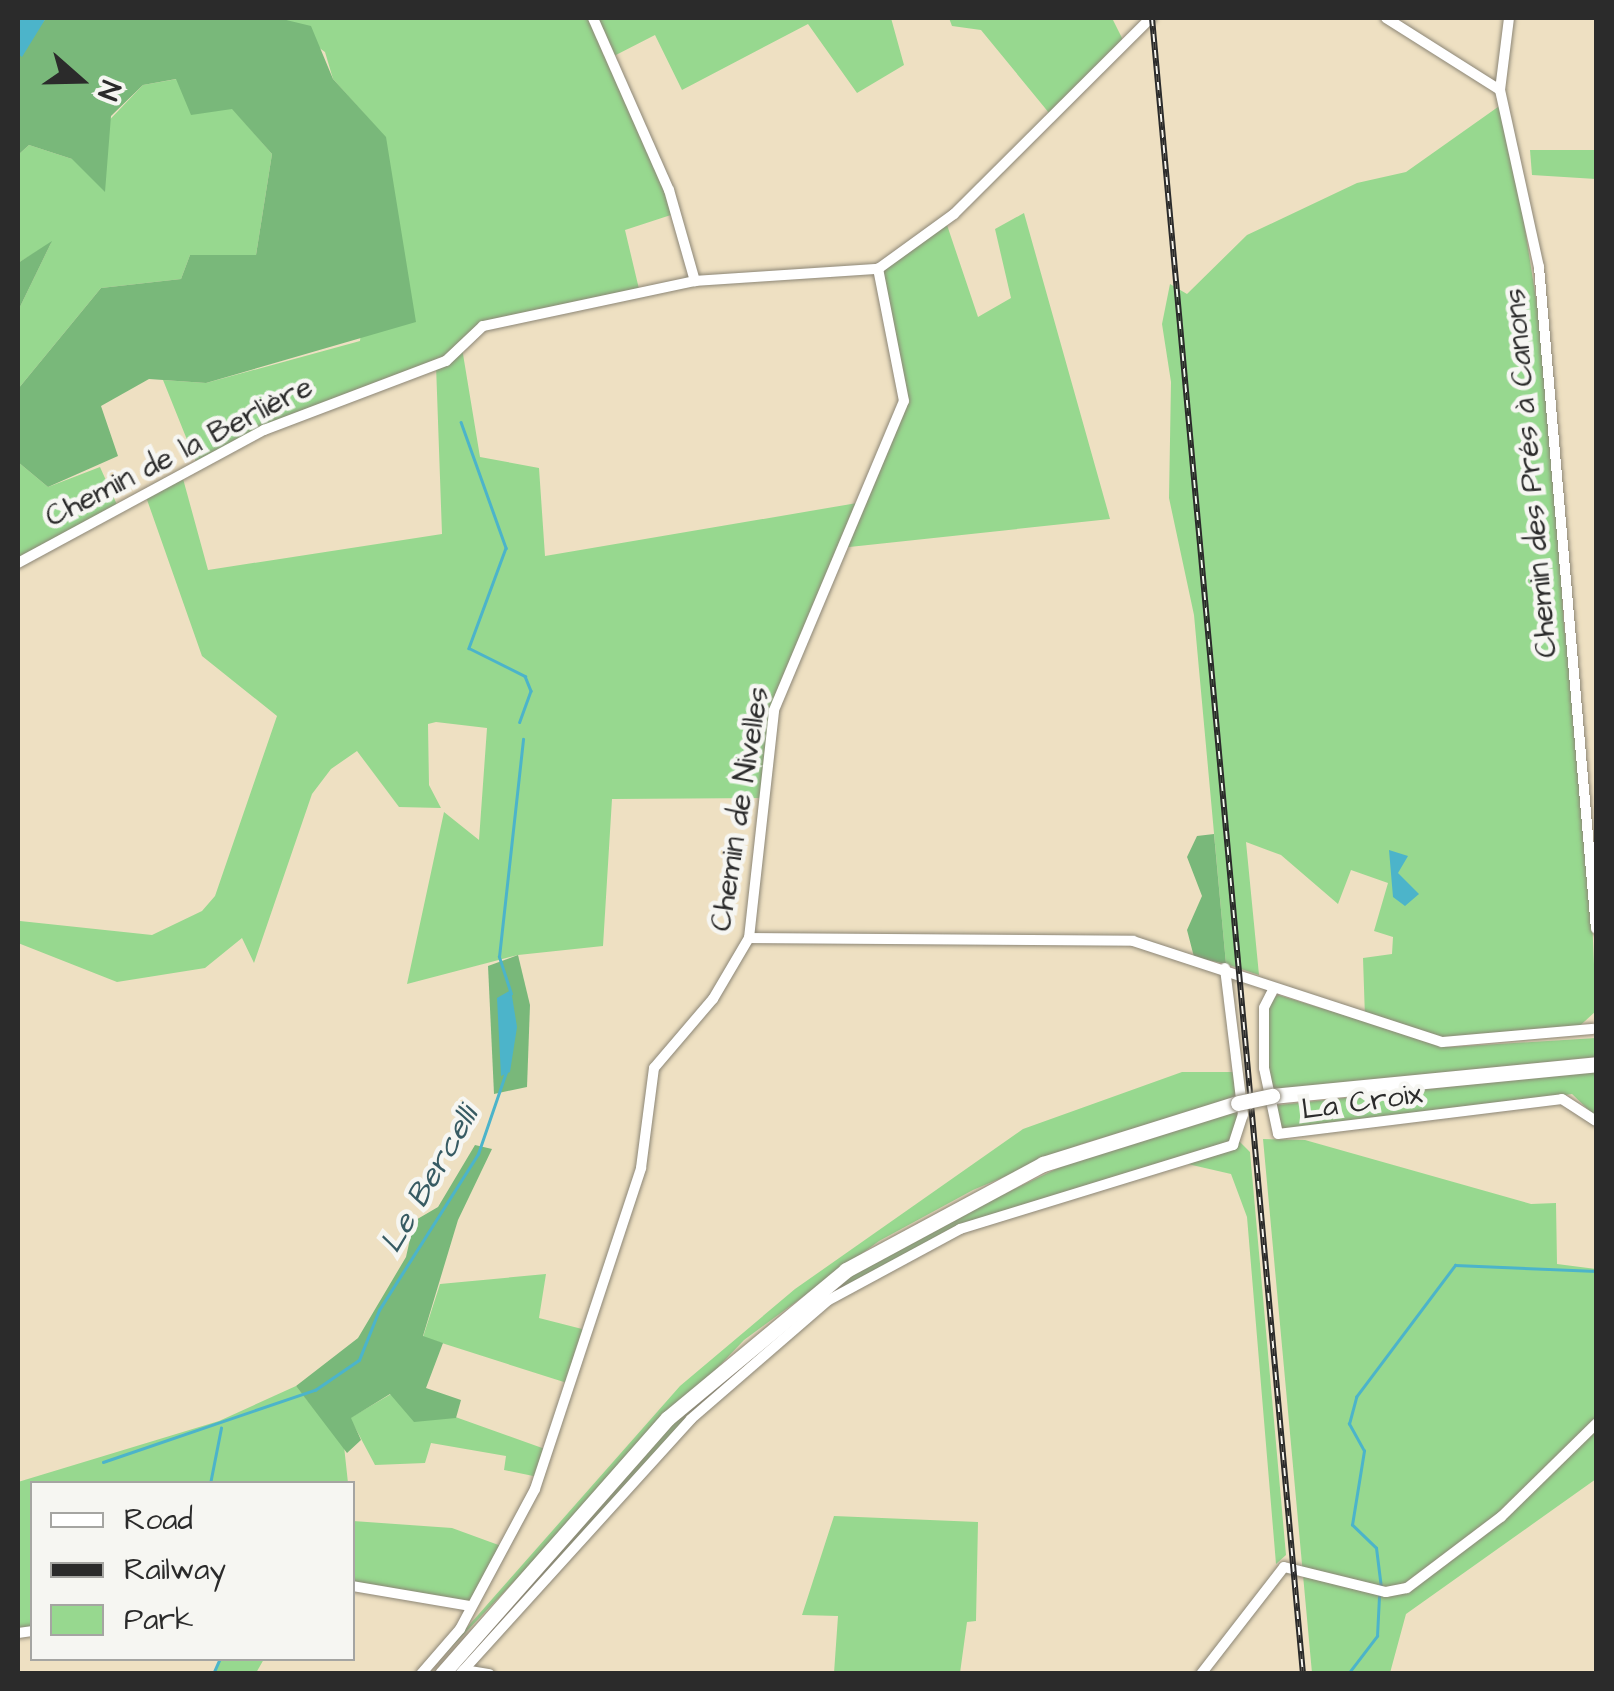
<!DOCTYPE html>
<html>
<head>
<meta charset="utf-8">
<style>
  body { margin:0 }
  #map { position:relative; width:1614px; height:1691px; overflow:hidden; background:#eee0c2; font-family:"Architects Daughter",sans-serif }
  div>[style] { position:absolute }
  .green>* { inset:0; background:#97d88f }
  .forest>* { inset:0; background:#79b87a }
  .water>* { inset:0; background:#4cb4ca }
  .stream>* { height:2.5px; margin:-1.25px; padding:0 1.25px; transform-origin:1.25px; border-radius:1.25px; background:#4cb4ca }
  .roads { filter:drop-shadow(0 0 2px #8c8676) drop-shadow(0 0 2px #8c8676) }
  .minor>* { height:10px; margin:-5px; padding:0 5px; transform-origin:5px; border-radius:5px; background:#fff }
  .highway>* { height:15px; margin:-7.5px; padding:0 7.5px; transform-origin:7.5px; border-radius:7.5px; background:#fff }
  .rail>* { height:6px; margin-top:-3px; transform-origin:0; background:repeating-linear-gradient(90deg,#f6f6f2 0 8px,#2b2b2b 0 16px); box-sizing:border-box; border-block:2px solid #2b2b2b }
  .bridges { filter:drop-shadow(0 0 2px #8c8676) drop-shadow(0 0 2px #8c8676) }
  .highway-bridge>* { height:15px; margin:-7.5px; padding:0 7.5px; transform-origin:7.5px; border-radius:7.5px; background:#fff }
  span { translate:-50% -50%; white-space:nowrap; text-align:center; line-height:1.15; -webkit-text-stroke:9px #f6f6f2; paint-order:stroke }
  .street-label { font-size:30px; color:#2b2b2b }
  .water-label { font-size:32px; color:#375b63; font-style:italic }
  .frame { position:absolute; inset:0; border:20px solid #2b2b2b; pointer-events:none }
  .legend { position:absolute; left:30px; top:1481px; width:325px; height:180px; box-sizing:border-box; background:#f6f6f2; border:2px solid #a5a5a2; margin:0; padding:12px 18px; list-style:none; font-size:30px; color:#2b2b2b }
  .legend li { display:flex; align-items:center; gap:20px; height:50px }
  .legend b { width:50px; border:2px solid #a5a5a2 }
  .north { position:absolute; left:30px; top:30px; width:100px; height:100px; -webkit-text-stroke:8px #f6f6f2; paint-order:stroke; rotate:110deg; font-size:28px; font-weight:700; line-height:40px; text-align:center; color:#2b2b2b }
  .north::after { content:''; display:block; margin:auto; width:35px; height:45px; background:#2b2b2b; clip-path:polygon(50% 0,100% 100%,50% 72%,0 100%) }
</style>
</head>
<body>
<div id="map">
  <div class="green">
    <i style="clip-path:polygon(278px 18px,891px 18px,904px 65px,857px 93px,808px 24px,682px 90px,655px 35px,612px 57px,677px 213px,625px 230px,639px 289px,491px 324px,462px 348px,480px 457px,539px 468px,545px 556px,863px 502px,905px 390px,878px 269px,946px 222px,978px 317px,1011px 298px,995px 229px,1024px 213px,1110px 519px,840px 548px,774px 710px,766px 798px,612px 799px,603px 946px,518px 955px,407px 984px,444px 812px,479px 840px,487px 728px,436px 722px,428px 724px,429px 785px,441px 808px,399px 807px,357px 751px,331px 769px,312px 794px,254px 963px,242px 938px,205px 968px,117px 982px,18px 943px,20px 921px,152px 935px,202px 911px,215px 896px,277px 716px,202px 656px,145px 494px,182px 475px,208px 570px,442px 534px,436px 365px,264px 430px,198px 467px,163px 380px,206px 383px,360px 341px,385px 137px,333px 79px,325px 52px)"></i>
    <i style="clip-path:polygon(949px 18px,1112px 18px,1124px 42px,1054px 119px,981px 30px,952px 26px)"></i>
    <i style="clip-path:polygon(177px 79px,232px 108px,272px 154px,256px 255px,190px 255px,181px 279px,101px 288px,18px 389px,18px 311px,51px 243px,18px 263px,18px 155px,29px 145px,72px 159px,143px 85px)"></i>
    <i style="clip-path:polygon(1505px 102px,1548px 375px,1564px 626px,1587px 801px,1596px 1011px,1574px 1031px,1439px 1039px,1365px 1018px,1363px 958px,1392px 954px,1393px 937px,1374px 931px,1388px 883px,1351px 870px,1338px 904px,1281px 855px,1246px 842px,1259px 975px,1226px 964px,1194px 615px,1169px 498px,1171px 382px,1162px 324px,1170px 284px,1187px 294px,1247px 235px,1357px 183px,1406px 172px)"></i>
    <i style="clip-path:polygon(1530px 150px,1596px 150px,1596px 179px,1532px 175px)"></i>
    <i style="clip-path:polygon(18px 462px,48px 487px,100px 467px,118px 507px,18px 563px)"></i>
    <i style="clip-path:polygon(1278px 995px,1449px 1047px,1596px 1038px,1596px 1057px,1266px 1091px,1269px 1001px)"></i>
    <i style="clip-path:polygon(1596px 1071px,1596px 1117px,1572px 1094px,1284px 1134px,1269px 1106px)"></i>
    <i style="clip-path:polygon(1182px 1072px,1235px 1072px,1237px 1097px,1079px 1145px,973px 1190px,879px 1241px,744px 1340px,426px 1674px,680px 1386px,795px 1289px,1023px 1129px)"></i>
    <i style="clip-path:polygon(1240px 1111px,1232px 1143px,968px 1224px,786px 1328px,448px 1674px,647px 1448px,754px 1346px,885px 1251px,1083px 1156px)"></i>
    <i style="clip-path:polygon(1237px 1139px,1250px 1152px,1286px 1555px,1276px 1564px,1247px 1217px,1231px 1174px,1179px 1162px)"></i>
    <i style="clip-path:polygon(1263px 1139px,1305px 1140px,1531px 1204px,1556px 1203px,1557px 1264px,1596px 1269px,1596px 1479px,1406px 1614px,1390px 1673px,1312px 1673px)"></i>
    <i style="clip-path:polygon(546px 1274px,539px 1318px,586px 1330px,567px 1383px,423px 1337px,440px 1284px)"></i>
    <i style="clip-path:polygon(296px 1386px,344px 1446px,348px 1483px,32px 1484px,32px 1631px,18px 1633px,18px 1482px,219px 1421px)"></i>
    <i style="clip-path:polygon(391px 1394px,545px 1449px,538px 1477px,504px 1470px,506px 1456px,431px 1443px,425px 1463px,375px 1465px,350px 1418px)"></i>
    <i style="clip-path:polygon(834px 1516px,978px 1522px,976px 1621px,967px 1622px,960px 1673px,834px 1673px,838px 1616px,802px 1615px)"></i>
    <i style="clip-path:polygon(353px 1521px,452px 1528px,504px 1547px,470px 1606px,353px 1586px)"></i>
    <i style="clip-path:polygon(220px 1659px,220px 1658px,264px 1659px,256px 1673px,213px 1673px)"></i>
  </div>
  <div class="forest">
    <i style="clip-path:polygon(46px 18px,278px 18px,311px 26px,333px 79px,386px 137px,416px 322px,206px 383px,149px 379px,101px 406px,118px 456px,48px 487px,18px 462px,18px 389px,101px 288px,181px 279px,190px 255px,256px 255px,272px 154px,232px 109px,191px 115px,176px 79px,143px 85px,111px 116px,105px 192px,72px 159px,29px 145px,18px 155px,18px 54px)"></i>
    <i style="clip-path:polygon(52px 241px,18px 311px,18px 263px)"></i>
    <i style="clip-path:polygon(1214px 834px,1226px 964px,1194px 957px,1187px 930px,1202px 896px,1187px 857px,1197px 836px)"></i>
    <i style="clip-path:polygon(518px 955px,530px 1005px,527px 1087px,494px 1094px,488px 966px)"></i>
    <i style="clip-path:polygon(475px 1145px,492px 1149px,458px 1220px,423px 1336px,443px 1343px,426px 1388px,461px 1400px,456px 1418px,414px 1422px,390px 1394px,351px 1418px,361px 1440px,347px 1453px,296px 1386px,358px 1338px,406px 1257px,414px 1221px,438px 1207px)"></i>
  </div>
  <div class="water">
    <i style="clip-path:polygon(18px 18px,46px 18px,22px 57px,18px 54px)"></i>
    <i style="clip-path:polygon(1389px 850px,1408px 856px,1398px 873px,1419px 894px,1405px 906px,1393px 897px)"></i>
    <i style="clip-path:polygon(511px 990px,517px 1027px,510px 1072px,501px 1076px,497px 998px)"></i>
  </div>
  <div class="stream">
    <i style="left:461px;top:422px;width:134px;rotate:70.3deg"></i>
    <i style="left:506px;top:548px;width:107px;rotate:110.3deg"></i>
    <i style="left:469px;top:648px;width:63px;rotate:26.6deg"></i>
    <i style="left:525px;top:676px;width:16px;rotate:68deg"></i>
    <i style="left:531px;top:691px;width:33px;rotate:110deg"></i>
    <i style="left:511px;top:994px;width:39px;rotate:-108deg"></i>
    <i style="left:499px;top:957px;width:219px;rotate:-83.7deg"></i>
    <i style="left:103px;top:1462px;width:224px;rotate:-18.8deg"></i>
    <i style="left:315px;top:1390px;width:53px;rotate:-34.3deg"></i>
    <i style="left:359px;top:1360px;width:54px;rotate:-68.2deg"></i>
    <i style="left:379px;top:1310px;width:185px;rotate:-57.6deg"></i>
    <i style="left:478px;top:1154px;width:87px;rotate:-71.1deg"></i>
    <i style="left:210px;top:1484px;width:57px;rotate:-78.9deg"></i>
    <i style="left:1381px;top:1588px;width:40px;rotate:-97.1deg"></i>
    <i style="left:1376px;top:1548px;width:33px;rotate:-136deg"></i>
    <i style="left:1352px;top:1525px;width:75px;rotate:-80.8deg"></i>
    <i style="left:1364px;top:1451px;width:31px;rotate:-119deg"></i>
    <i style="left:1349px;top:1424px;width:28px;rotate:-75deg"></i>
    <i style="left:1356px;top:1397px;width:165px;rotate:-53.1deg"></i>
    <i style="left:1455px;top:1265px;width:141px;rotate:2.4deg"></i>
    <i style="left:213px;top:1674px;width:17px;rotate:-66deg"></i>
    <i style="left:1348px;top:1674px;width:48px;rotate:-52.7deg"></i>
    <i style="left:1377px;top:1636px;width:40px;rotate:-87.1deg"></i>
  </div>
  <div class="roads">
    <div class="minor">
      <i style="left:593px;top:18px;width:188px;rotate:66.2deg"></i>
      <i style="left:669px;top:190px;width:95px;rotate:74.1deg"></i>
      <i style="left:1386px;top:18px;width:135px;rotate:32.3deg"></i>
      <i style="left:1509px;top:18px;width:73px;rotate:97.1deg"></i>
      <i style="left:1500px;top:90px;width:181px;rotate:77.6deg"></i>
      <i style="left:1539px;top:267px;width:664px;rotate:85.08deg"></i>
      <i style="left:18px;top:563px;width:280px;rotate:-28.4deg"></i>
      <i style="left:264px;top:430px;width:195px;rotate:-20.8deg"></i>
      <i style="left:446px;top:361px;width:51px;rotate:-43.4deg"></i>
      <i style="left:483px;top:326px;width:217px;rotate:-12deg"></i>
      <i style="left:695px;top:281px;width:183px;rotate:-3.8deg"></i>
      <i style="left:749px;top:938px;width:384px;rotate:0.4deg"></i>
      <i style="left:1133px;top:941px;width:325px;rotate:18.1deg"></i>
      <i style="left:1442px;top:1042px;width:151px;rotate:-5deg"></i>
      <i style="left:1274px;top:988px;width:22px;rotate:117deg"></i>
      <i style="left:1264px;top:1008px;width:60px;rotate:90deg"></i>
      <i style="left:1264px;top:1068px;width:67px;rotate:78deg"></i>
      <i style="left:1278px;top:1134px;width:286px;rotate:-7deg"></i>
      <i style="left:1562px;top:1099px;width:40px;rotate:32.9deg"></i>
      <i style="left:352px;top:1586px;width:120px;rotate:9.6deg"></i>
      <i style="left:18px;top:1633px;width:14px;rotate:-8deg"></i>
      <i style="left:464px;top:1670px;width:26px;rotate:9deg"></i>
      <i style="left:421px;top:1674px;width:60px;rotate:-49.1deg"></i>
      <i style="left:460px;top:1629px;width:159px;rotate:-61.8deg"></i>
      <i style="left:535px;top:1489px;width:338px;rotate:-71.7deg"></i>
      <i style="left:641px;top:1168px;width:101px;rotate:-82.6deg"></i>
      <i style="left:654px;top:1068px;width:91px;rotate:-49.5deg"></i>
      <i style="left:713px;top:999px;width:71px;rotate:-59.5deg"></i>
      <i style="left:749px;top:938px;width:229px;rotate:-83.7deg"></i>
      <i style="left:774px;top:710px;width:335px;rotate:-67.2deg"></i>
      <i style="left:904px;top:401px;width:135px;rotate:-101.1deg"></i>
      <i style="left:878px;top:269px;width:94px;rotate:-35.9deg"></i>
      <i style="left:954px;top:214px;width:278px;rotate:-44.9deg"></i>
      <i style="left:460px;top:1674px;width:344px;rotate:-47.8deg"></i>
      <i style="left:691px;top:1419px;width:180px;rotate:-40.9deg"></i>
      <i style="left:827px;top:1301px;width:151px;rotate:-28.4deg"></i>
      <i style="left:960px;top:1229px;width:286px;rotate:-17.1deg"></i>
      <i style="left:1233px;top:1145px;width:32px;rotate:-72deg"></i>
      <i style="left:1243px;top:1115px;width:148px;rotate:-97deg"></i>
      <i style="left:1201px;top:1674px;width:135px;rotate:-52.2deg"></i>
      <i style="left:1284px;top:1567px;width:105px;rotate:13.8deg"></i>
      <i style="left:1386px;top:1592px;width:21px;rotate:-11deg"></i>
      <i style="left:1407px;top:1588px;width:118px;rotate:-37.1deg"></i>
      <i style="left:1501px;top:1517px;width:133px;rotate:-44.4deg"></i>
    </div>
    <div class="highway">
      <i style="left:1272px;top:1096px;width:326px;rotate:-5.6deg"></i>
      <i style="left:442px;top:1674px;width:341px;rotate:-48.6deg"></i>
      <i style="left:668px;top:1418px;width:231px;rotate:-39.7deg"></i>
      <i style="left:846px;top:1270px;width:224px;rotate:-28.3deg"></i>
      <i style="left:1043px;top:1164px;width:204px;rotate:-17.4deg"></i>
    </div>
  </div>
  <div class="rail">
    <i style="left:1152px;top:18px;width:1663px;rotate:84.79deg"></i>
  </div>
  <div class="bridges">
    <div class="highway-bridge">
      <i style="left:1238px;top:1103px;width:35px;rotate:-12deg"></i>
    </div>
  </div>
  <div class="street-label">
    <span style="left:179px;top:452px;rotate:-27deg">Chemin de la Berlière</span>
    <span style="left:1531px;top:473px;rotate:-95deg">Chemin des Prés à Canons</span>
    <span style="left:740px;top:809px;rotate:-81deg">Chemin de Nivelles</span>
    <span style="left:1362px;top:1102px;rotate:-8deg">La Croix</span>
  </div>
  <div class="water-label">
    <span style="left:430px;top:1180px;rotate:-60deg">Le Bercelli</span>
  </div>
  <div class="frame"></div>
  <ul class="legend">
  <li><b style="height:12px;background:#fff"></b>Road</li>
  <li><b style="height:12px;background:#2b2b2b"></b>Railway</li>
  <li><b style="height:28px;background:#97d88f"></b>Park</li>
  </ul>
  <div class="north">N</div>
</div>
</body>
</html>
